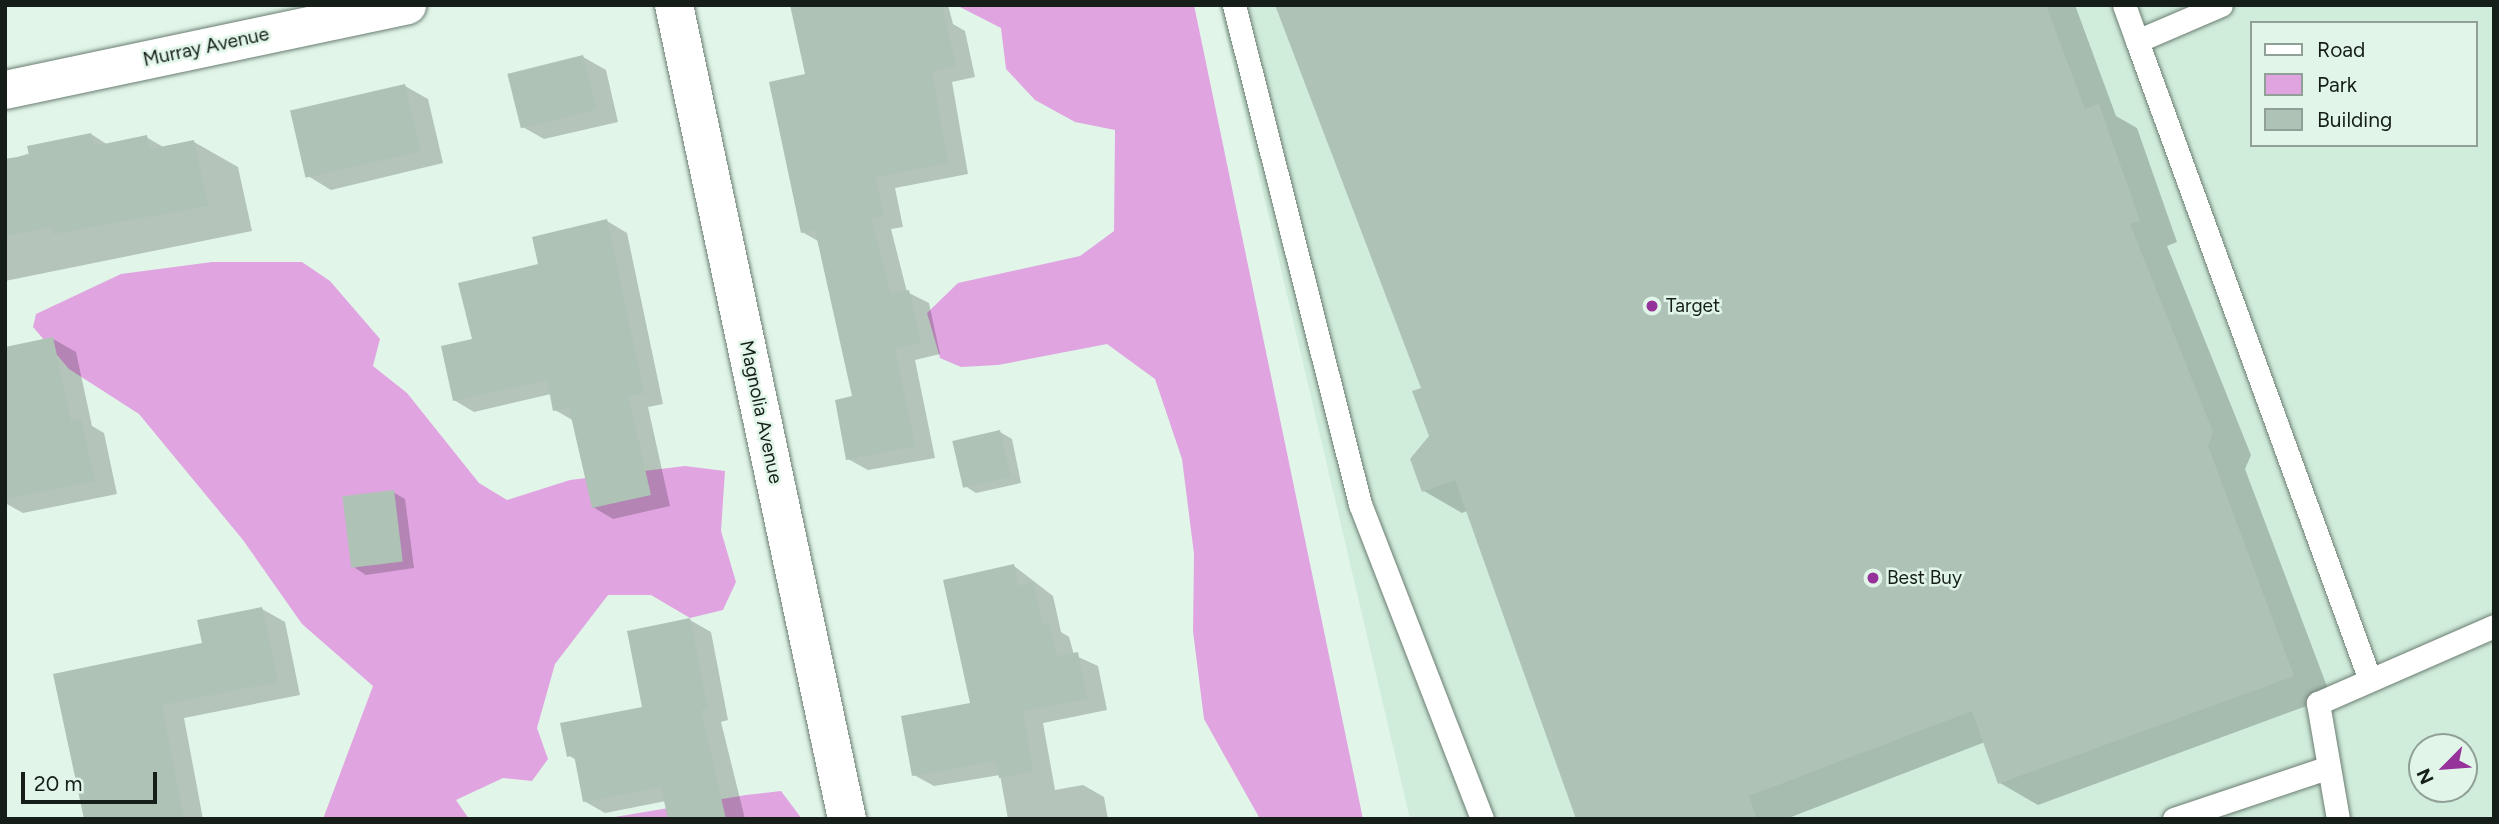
<!DOCTYPE html>
<html>
<head>
<meta charset="utf-8">
<style>
  body { margin:0 }
  #map { position:relative; width:2499px; height:824px; overflow:hidden; background:#e1f6e9; font-family:Figtree,sans-serif }
  div>[style] { position:absolute }
  .built>* { inset:0; background:#d0ecda }
  .green>* { inset:0; background:#e0a5e1 }
  .shadow>* { inset:0; background:#0003 }
  .building>* { inset:0; background:#afc2b6; transform-origin:0 0 }
  .roads { filter:drop-shadow(0 0 2px #6b7d72) drop-shadow(0 0 2px #6b7d72) }
  .lane>* { height:23px; margin:-11.5px; padding:0 11.5px; transform-origin:11.5px; border-radius:11.5px; background:#fff }
  .street>* { height:38px; margin:-19px; padding:0 19px; transform-origin:19px; border-radius:19px; background:#fff }
  .dots>* { width:19px; height:19px; translate:-50% -50%; box-sizing:border-box; border:4px solid #e1f6e9; border-radius:50% }
  span { translate:-50% -50%; white-space:nowrap; text-align:center; line-height:1.15; -webkit-text-stroke:5px #e1f6e9; paint-order:stroke }
  .street-label { font-size:19px; color:#161e19 }
  .poi-label { font-size:19px; color:#161e19 }
  .left { translate:0 -50%; text-align:left }
  .frame { position:absolute; inset:0; border:7px solid #161e19; pointer-events:none }
  .legend { position:absolute; left:2250px; top:21px; width:228px; height:126px; box-sizing:border-box; background:#e1f6e9; border:2px solid #90a096; margin:0; padding:9px 12px; list-style:none; font-size:21px; color:#161e19 }
  .legend li { display:flex; align-items:center; gap:14px; height:35px }
  .legend b { width:35px; border:2px solid #90a096 }
  .north { position:absolute; left:2408px; top:733px; width:70px; height:70px; box-sizing:border-box; background:#e1f6e9; border:2px solid #90a096; border-radius:50%; rotate:245deg; font-size:19px; font-weight:700; line-height:28px; text-align:center; color:#161e19 }
  .north::after { content:''; display:block; margin:auto; width:24px; height:32px; background:#96339a; clip-path:polygon(50% 0,100% 100%,50% 72%,0 100%) }
  .scale { position:absolute; left:21px; top:772px; width:136px; height:32px; box-sizing:border-box; border:4px solid #161e19; border-top:0; padding-left:9px; font-size:21px; line-height:24px; white-space:nowrap; color:#161e19; -webkit-text-stroke:5px #e1f6e9; paint-order:stroke }
</style>
</head>
<body>
<div id="map">
  <div class="built">
    <i style="clip-path:polygon(evenodd,1219px 5px,2494px 5px,2494px 819px,1410px 819px,1219px 5px,2252px 23px,2476px 23px,2476px 145px,2252px 145px,2252px 23px,1219px 5px,2422px 747px,2464px 747px,2464px 789px,2422px 789px,2422px 747px)"></i>
  </div>
  <div class="green">
    <i style="clip-path:polygon(956px 5px,1194px 5px,1363px 819px,1260px 819px,1204px 719px,1193px 631px,1194px 554px,1182px 459px,1155px 379px,1107px 344px,998px 365px,961px 367px,940px 358px,927px 313px,958px 283px,1080px 256px,1114px 231px,1115px 130px,1075px 122px,1035px 100px,1006px 69px,1001px 28px)"></i>
    <i style="clip-path:polygon(212px 262px,302px 262px,330px 281px,380px 339px,373px 366px,407px 393px,479px 483px,507px 500px,570px 480px,685px 466px,725px 471px,721px 531px,736px 582px,723px 610px,690px 618px,651px 595px,608px 595px,555px 664px,537px 728px,548px 759px,532px 781px,503px 778px,456px 800px,469px 819px,323px 819px,373px 686px,302px 624px,243px 540px,139px 414px,69px 369px,33px 327px,36px 314px,121px 274px)"></i>
    <i style="clip-path:polygon(781px 791px,802px 819px,603px 819px,746px 795px)"></i>
  </div>
  <div class="shadow">
    <i style="clip-path:polygon(792px 5px,948px 5px,953px 24px,965px 31px,975px 77px,952px 82px,968px 174px,895px 188px,903px 227px,891px 229px,907px 292px,929px 303px,940px 354px,915px 360px,935px 458px,868px 470px,848px 459px,854px 398px,818px 241px,802px 232px,808px 76px)"></i>
    <i style="clip-path:polygon(1277px 5px,2075px 5px,2116px 116px,2137px 128px,2177px 242px,2167px 246px,2251px 455px,2245px 469px,2331px 697px,2038px 805px,2000px 783px,1985px 742px,1786px 819px,1577px 819px,1467px 511px,1462px 513px,1424px 491px,1431px 437px,1423px 388px)"></i>
    <i style="clip-path:polygon(583px 57px,606px 70px,618px 122px,544px 139px,521px 126px)"></i>
    <i style="clip-path:polygon(405px 86px,428px 99px,443px 163px,331px 190px,308px 176px)"></i>
    <i style="clip-path:polygon(91px 134px,108px 145px,146px 137px,165px 148px,194px 142px,238px 167px,252px 231px,5px 281px,5px 161px)"></i>
    <i style="clip-path:polygon(607px 221px,627px 233px,663px 404px,648px 407px,670px 506px,613px 519px,593px 507px,574px 421px,555px 410px,551px 394px,474px 412px,454px 400px,474px 340px,541px 265px)"></i>
    <i style="clip-path:polygon(53px 339px,76px 352px,92px 426px,104px 433px,117px 494px,23px 513px,5px 503px,5px 436px)"></i>
    <i style="clip-path:polygon(1000px 432px,1012px 439px,1021px 483px,976px 493px,965px 486px)"></i>
    <i style="clip-path:polygon(393px 492px,405px 499px,414px 568px,366px 575px,355px 568px)"></i>
    <i style="clip-path:polygon(1014px 566px,1053px 596px,1061px 632px,1069px 637px,1074px 655px,1098px 666px,1107px 710px,1043px 723px,1055px 790px,1083px 785px,1104px 797px,1108px 819px,1008px 819px,1000px 775px,934px 786px,914px 775px,972px 705px)"></i>
    <i style="clip-path:polygon(262px 609px,285px 622px,300px 695px,184px 718px,203px 819px,85px 819px,55px 675px,204px 645px)"></i>
    <i style="clip-path:polygon(690px 620px,711px 632px,728px 720px,721px 722px,745px 819px,670px 819px,666px 801px,605px 813px,584px 801px,576px 760px,568px 755px,644px 708px)"></i>
  </div>
  <div class="building">
    <i style="clip-path:polygon(790px 5px,942px 5px,956px 66px,932px 71px,948px 163px,875px 177px,884px 216px,871px 218px,891px 294px,909px 290px,921px 343px,895px 348px,915px 446px,846px 460px,835px 400px,852px 396px,815px 230px,801px 233px,769px 82px,805px 74px)"></i>
    <i style="clip-path:polygon(1275px 5px,2046px 5px,2085px 109px,2099px 104px,2140px 221px,2130px 224px,2213px 432px,2208px 446px,2294px 676px,1998px 784px,1972px 711px,1749px 796px,1757px 819px,1576px 819px,1455px 480px,1422px 492px,1410px 459px,1429px 436px,1412px 391px,1421px 388px)"></i>
    <i style="left:583px;top:55px;width:56px;height:78px;rotate:76deg"></i>
    <i style="left:405px;top:84px;width:69px;height:118px;rotate:77deg"></i>
    <i style="clip-path:polygon(91px 133px,94px 146px,147px 135px,150px 149px,194px 140px,208px 206px,53px 234px,52px 227px,5px 236px,5px 159px,29px 155px,27px 146px)"></i>
    <i style="clip-path:polygon(607px 219px,644px 393px,628px 396px,651px 495px,592px 508px,569px 408px,553px 411px,547px 380px,453px 401px,441px 346px,472px 339px,458px 283px,538px 264px,532px 237px)"></i>
    <i style="clip-path:polygon(53px 337px,71px 421px,81px 418px,95px 481px,5px 499px,5px 347px)"></i>
    <i style="left:1000px;top:430px;width:48px;height:49px;rotate:77deg"></i>
    <i style="left:394px;top:490px;width:72px;height:52px;rotate:83deg"></i>
    <i style="clip-path:polygon(1014px 564px,1018px 586px,1033px 582px,1042px 624px,1049px 623px,1057px 656px,1078px 652px,1087px 699px,1023px 711px,1033px 771px,999px 778px,996px 761px,912px 776px,901px 716px,970px 703px,943px 580px)"></i>
    <i style="clip-path:polygon(262px 607px,278px 682px,162px 705px,184px 819px,84px 819px,53px 674px,202px 643px,197px 620px)"></i>
    <i style="clip-path:polygon(690px 618px,708px 709px,701px 710px,726px 819px,668px 819px,661px 787px,583px 802px,574px 755px,567px 757px,560px 723px,642px 707px,627px 631px)"></i>
  </div>
  <div class="roads">
    <div class="lane">
      <i style="left:1234px;top:5px;width:515px;rotate:75.83deg"></i>
      <i style="left:1360px;top:504px;width:338px;rotate:68.8deg"></i>
      <i style="left:2124px;top:5px;width:38px;rotate:70deg"></i>
      <i style="left:2221px;top:5px;width:91px;rotate:156.8deg"></i>
      <i style="left:2137px;top:41px;width:680px;rotate:69.97deg"></i>
      <i style="left:2174px;top:819px;width:163px;rotate:-18.5deg"></i>
      <i style="left:2338px;top:819px;width:118px;rotate:-99.8deg"></i>
      <i style="left:2318px;top:703px;width:192px;rotate:-23.6deg"></i>
    </div>
    <div class="street">
      <i style="left:674px;top:5px;width:832px;rotate:78deg"></i>
      <i style="left:5px;top:90px;width:411px;rotate:-11.9deg"></i>
    </div>
  </div>
  <div class="dots">
    <i style="left:1652px;top:306px;background:#96339a"></i>
    <i style="left:1873px;top:578px;background:#96339a"></i>
  </div>
  <div class="street-label">
    <span style="left:206px;top:47px;rotate:-12deg">Murray Avenue</span>
    <span style="left:761px;top:412px;rotate:78deg">Magnolia Avenue</span>
  </div>
  <div class="poi-label">
    <span class="left" style="left:1666px;top:306px">Target</span>
    <span class="left" style="left:1887px;top:578px">Best Buy</span>
  </div>
  <div class="frame"></div>
  <ul class="legend">
  <li><b style="height:9px;background:#fff"></b>Road</li>
  <li><b style="height:19px;background:#e0a5e1"></b>Park</li>
  <li><b style="height:19px;background:#afc2b6"></b>Building</li>
  </ul>
  <div class="north">N</div>
  <div class="scale">20 m</div>
</div>
</body>
</html>
